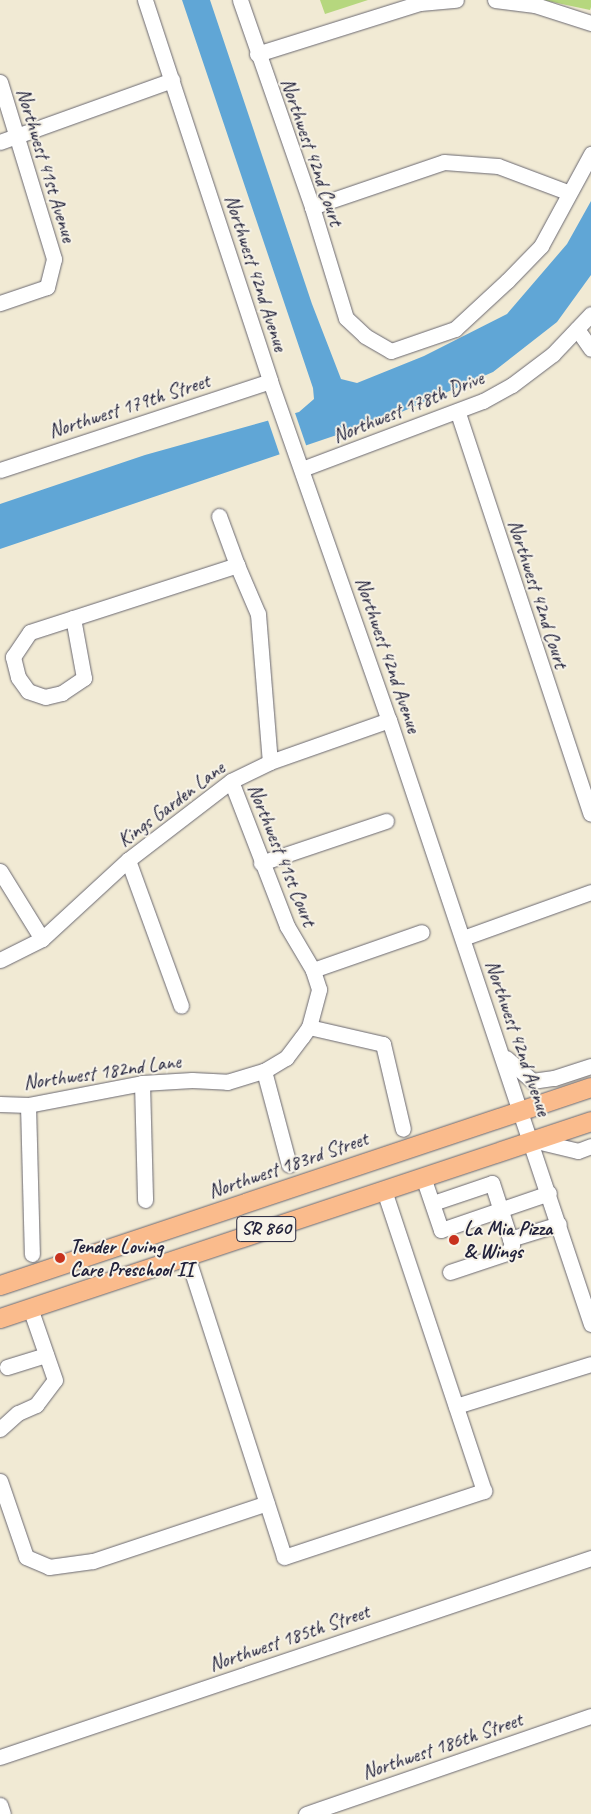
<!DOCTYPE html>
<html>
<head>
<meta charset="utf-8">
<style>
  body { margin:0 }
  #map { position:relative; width:591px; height:1814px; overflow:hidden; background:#f1ead4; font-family:Caveat,sans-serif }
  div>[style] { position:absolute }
  .green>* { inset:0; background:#b6d77e }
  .water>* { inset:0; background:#60a6d6 }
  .pier>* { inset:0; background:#f1ead4; transform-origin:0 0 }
  .roads { filter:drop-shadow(0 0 1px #6a6871) drop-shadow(0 0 1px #6a6871) }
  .minor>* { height:15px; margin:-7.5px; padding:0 7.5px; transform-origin:7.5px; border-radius:7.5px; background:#fff }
  .major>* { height:19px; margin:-9.5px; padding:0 9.5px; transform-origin:9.5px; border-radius:9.5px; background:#fabb8c }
  .dots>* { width:14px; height:14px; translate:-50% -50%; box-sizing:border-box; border:2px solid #f7f3e8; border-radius:50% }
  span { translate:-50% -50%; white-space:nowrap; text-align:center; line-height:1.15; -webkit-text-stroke:4px #f7f3e8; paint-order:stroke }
  .shield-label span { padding:1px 4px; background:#f7f3e8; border:1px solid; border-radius:4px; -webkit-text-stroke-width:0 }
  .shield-label { font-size:19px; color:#22223b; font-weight:700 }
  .street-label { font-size:20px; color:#22223b }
  .poi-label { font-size:20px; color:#22223b; font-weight:700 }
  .left { translate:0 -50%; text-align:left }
</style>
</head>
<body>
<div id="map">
  <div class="green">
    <i style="clip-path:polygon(320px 0,368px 0,325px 14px)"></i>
    <i style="clip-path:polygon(543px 0,591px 0,591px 7px,590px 10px)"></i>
  </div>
  <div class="water">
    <i style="clip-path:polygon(182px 0,210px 0,312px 304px,341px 379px,357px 383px,424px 356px,507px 314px,567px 244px,591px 201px,591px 275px,557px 322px,493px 372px,390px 417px,0 549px,0 504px,145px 455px,299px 412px,314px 399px,313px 388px)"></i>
  </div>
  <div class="pier">
    <i style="left:294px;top:410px;width:39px;height:28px;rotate:71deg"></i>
  </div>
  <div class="roads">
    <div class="minor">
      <i style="left:145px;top:0;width:401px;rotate:71.8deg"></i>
      <i style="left:270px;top:381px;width:359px;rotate:70.7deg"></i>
      <i style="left:389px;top:720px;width:637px;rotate:71.51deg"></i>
      <i style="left:240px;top:0;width:219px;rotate:70.8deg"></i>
      <i style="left:312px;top:207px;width:116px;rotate:73deg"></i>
      <i style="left:346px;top:318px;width:26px;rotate:43deg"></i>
      <i style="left:365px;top:336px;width:30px;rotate:30deg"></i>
      <i style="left:391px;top:351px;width:68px;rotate:-19deg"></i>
      <i style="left:455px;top:329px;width:71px;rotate:-42.7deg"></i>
      <i style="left:507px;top:281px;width:49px;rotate:-45.8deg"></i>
      <i style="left:541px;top:246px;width:105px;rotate:-61.5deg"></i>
      <i style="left:495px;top:0;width:40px;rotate:7.1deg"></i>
      <i style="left:535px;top:5px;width:59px;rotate:17.8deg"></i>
      <i style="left:257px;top:54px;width:171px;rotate:-17.4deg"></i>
      <i style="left:420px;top:3px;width:36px;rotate:-5deg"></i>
      <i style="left:0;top:82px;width:185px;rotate:73deg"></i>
      <i style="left:54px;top:259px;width:29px;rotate:104deg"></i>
      <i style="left:47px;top:287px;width:50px;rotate:161.2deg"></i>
      <i style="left:0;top:142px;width:183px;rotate:-19.8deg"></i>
      <i style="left:312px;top:207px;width:139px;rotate:-18.8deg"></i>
      <i style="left:444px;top:162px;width:54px;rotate:4.2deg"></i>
      <i style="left:498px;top:166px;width:74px;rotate:20.6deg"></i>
      <i style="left:577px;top:329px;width:24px;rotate:55deg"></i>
      <i style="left:458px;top:413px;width:422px;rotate:71.7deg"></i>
      <i style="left:302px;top:469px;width:193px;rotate:-20.6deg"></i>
      <i style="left:483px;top:401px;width:33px;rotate:-29deg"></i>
      <i style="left:512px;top:385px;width:51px;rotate:-37.1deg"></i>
      <i style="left:553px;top:354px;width:55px;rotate:-46.5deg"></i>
      <i style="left:0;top:470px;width:284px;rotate:-18.2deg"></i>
      <i style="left:219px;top:516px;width:52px;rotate:69.8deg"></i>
      <i style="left:73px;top:618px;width:61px;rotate:79.6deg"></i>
      <i style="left:84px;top:678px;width:27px;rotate:146deg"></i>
      <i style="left:62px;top:693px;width:17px;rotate:167deg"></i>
      <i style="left:45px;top:697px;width:18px;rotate:-161deg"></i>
      <i style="left:28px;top:691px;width:17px;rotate:-126deg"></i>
      <i style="left:18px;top:677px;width:21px;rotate:-104deg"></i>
      <i style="left:13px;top:657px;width:30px;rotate:-56deg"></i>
      <i style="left:30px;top:632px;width:218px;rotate:-17.9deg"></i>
      <i style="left:237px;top:565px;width:53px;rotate:66.8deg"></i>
      <i style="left:258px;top:614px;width:148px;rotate:85.4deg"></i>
      <i style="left:128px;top:860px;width:155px;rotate:70deg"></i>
      <i style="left:261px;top:863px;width:132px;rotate:-18.6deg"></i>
      <i style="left:0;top:871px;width:80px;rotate:58.3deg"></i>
      <i style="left:463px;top:938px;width:136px;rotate:-19.8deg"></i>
      <i style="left:0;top:960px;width:47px;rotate:-26.6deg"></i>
      <i style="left:42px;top:939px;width:117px;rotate:-42.6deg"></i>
      <i style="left:128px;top:860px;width:130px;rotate:-37.5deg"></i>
      <i style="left:231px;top:781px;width:43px;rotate:-26deg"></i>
      <i style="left:270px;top:762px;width:126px;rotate:-19.4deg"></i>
      <i style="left:313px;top:970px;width:115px;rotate:-19.2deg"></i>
      <i style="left:309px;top:1027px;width:76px;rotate:12.9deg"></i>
      <i style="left:383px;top:1044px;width:87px;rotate:76.8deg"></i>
      <i style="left:506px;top:1058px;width:35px;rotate:41deg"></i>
      <i style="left:532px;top:1081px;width:22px;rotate:-8deg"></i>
      <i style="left:554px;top:1078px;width:39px;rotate:-18deg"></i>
      <i style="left:264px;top:1071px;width:97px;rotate:75.1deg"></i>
      <i style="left:142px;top:1083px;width:117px;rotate:88.5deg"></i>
      <i style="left:0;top:1104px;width:28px;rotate:2deg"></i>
      <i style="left:28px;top:1105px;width:116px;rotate:-10.9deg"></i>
      <i style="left:142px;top:1083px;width:50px;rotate:-3.4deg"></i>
      <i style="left:192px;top:1080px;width:35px;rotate:3deg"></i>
      <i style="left:227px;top:1082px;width:39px;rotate:-17deg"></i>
      <i style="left:264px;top:1071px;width:26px;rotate:-31deg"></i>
      <i style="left:286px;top:1058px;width:26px;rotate:-53deg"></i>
      <i style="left:302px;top:1037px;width:12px;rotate:-55deg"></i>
      <i style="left:309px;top:1027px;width:39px;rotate:-75deg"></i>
      <i style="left:319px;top:989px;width:20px;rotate:-108deg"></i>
      <i style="left:313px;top:970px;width:51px;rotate:-120.6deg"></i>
      <i style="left:287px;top:926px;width:155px;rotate:-111.1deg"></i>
      <i style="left:28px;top:1105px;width:149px;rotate:88.5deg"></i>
      <i style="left:532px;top:1140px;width:47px;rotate:13.4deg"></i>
      <i style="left:578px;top:1151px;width:14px;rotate:-21deg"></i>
      <i style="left:423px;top:1177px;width:56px;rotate:71.2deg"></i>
      <i style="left:441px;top:1230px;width:114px;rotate:-18.9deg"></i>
      <i style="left:433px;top:1203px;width:62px;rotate:-18.7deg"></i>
      <i style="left:492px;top:1183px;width:65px;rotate:72.1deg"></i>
      <i style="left:512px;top:1245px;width:9px;rotate:122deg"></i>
      <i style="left:507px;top:1253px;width:60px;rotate:161.6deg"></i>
      <i style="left:510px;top:1239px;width:51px;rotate:-17deg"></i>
      <i style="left:187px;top:1256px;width:316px;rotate:72.1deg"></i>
      <i style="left:284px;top:1557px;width:211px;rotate:-18.3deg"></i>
      <i style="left:484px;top:1491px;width:317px;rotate:-108.4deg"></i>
      <i style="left:7px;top:1367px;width:41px;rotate:-17.1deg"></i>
      <i style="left:456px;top:1406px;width:141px;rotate:-17.3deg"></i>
      <i style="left:0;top:1429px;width:24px;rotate:-42deg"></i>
      <i style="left:18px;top:1413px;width:20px;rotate:-24deg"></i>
      <i style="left:36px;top:1405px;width:31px;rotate:-53deg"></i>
      <i style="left:55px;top:1380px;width:76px;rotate:-109.1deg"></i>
      <i style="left:0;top:1481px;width:80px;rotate:71.1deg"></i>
      <i style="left:26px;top:1557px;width:25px;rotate:23deg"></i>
      <i style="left:49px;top:1567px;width:44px;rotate:-7.8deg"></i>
      <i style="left:93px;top:1561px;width:183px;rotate:-18.4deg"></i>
      <i style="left:0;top:1757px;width:624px;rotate:-18.61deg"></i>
      <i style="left:0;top:1805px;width:9px;rotate:72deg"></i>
      <i style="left:306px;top:1814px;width:301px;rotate:-19deg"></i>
    </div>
    <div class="major">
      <i style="left:0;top:1285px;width:623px;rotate:-18.52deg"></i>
      <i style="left:0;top:1318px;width:623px;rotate:-18.43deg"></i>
    </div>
  </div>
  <div class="dots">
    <i style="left:454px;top:1240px;background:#c8321e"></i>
    <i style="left:60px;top:1258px;background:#c8321e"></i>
  </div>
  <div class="shield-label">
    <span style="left:266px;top:1229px">SR 860</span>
  </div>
  <div class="street-label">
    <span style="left:312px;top:152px;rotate:71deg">Northwest 42nd Court</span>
    <span style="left:46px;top:165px;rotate:73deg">Northwest 41st Avenue</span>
    <span style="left:256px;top:273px;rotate:72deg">Northwest 42nd Avenue</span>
    <span style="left:129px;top:406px;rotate:-18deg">Northwest 179th Street</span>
    <span style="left:408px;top:407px;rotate:-22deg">Northwest 178th Drive</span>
    <span style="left:538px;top:594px;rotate:72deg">Northwest 42nd Court</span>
    <span style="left:388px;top:655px;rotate:71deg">Northwest 42nd Avenue</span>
    <span style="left:171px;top:804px;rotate:-37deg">Kings Garden Lane</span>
    <span style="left:282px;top:855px;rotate:68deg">Northwest 41st Court</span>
    <span style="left:518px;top:1038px;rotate:71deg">Northwest 42nd Avenue</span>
    <span style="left:102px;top:1072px;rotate:-8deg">Northwest 182nd Lane</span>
    <span style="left:288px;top:1165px;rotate:-19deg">Northwest 183rd Street</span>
    <span style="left:289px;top:1638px;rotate:-19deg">Northwest 185th Street</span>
    <span style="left:442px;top:1746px;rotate:-19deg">Northwest 186th Street</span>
  </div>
  <div class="poi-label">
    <span class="left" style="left:464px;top:1240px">La Mia Pizza<br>&amp; Wings</span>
    <span class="left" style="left:70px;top:1258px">Tender Loving<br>Care Preschool II</span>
  </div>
</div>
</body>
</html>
